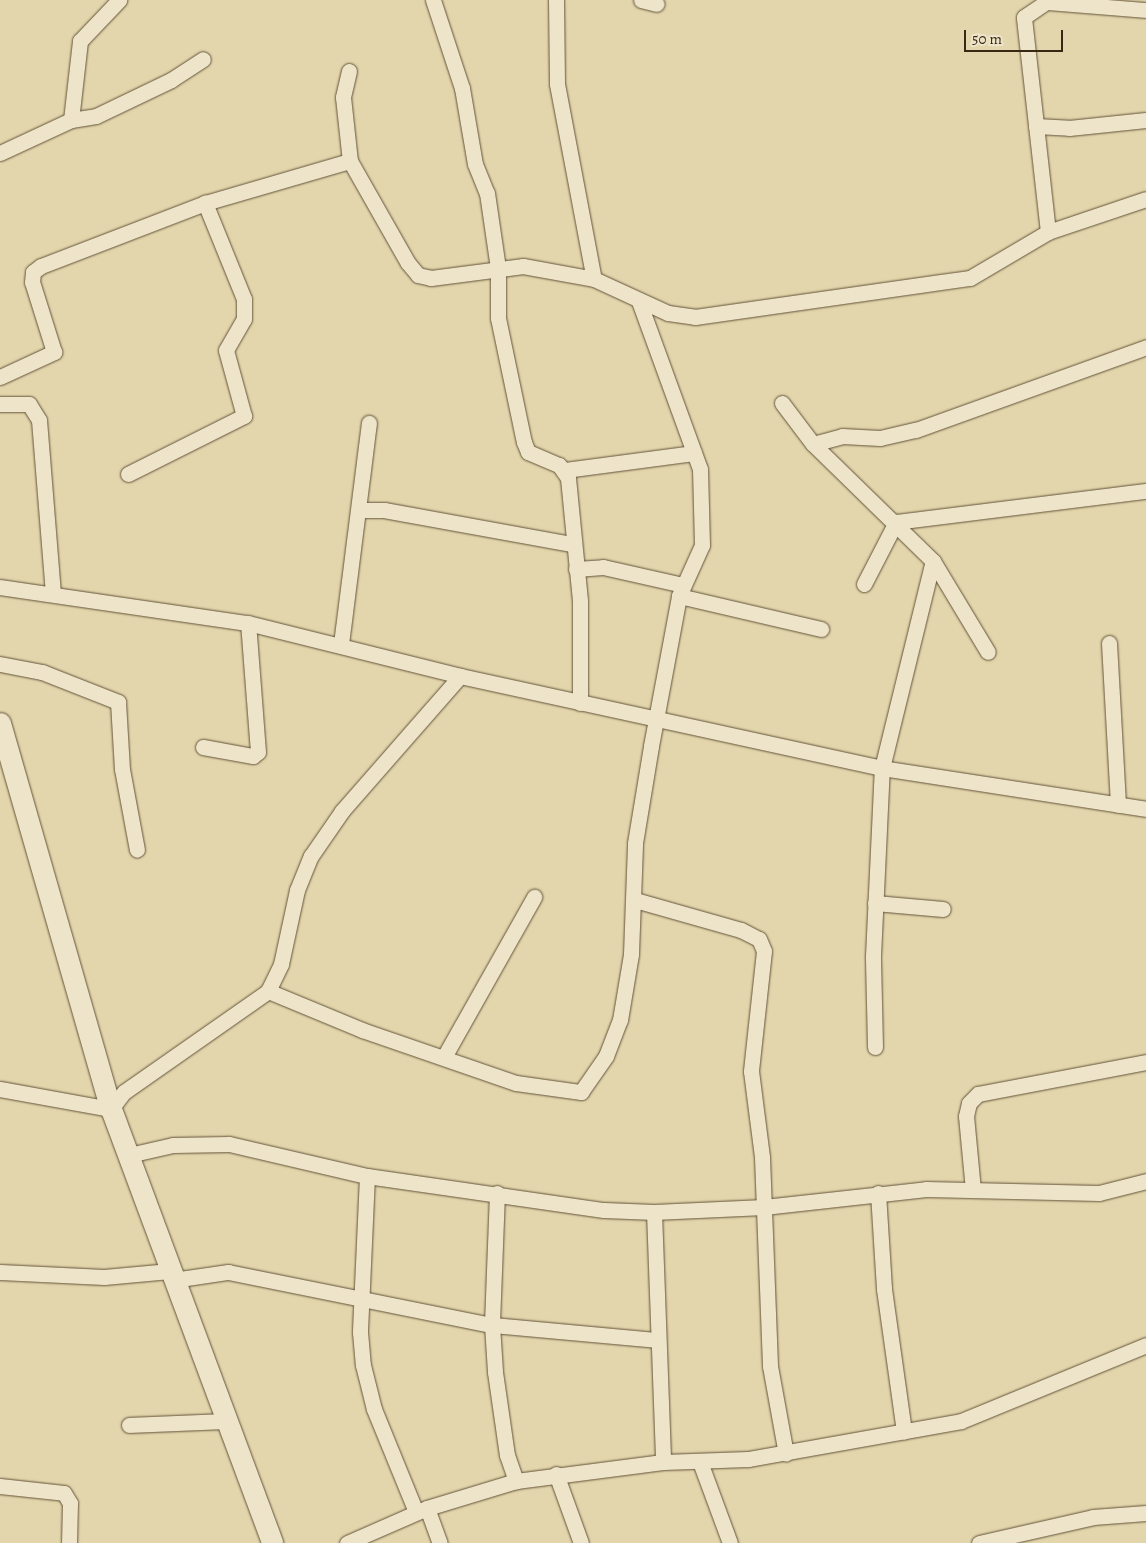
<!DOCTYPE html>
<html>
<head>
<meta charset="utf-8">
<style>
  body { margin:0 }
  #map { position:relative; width:1146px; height:1543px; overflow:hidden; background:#e3d6ac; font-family:Alegreya,serif }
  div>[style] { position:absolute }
  .roads { filter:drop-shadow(0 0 1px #635339) drop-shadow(0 0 1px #635339) }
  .street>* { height:15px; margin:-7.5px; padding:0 7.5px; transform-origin:7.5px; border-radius:7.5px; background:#ede4c9 }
  .secondary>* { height:21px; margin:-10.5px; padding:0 10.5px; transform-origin:10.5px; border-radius:10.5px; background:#ede4c9 }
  span { translate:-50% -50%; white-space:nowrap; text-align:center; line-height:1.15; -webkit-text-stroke:4.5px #ede4c9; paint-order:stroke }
  .scale { position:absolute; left:964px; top:30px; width:99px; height:22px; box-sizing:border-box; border:2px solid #382713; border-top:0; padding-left:6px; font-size:15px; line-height:18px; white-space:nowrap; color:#382713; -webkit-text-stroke:4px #ede4c9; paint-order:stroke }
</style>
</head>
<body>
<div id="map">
  <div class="roads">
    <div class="street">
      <i style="left:433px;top:0;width:93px;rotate:71.8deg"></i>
      <i style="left:462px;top:88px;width:77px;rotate:80.3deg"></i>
      <i style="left:475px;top:164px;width:31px;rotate:68deg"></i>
      <i style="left:487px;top:193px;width:76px;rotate:81.7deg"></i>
      <i style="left:498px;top:268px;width:50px;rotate:90deg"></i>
      <i style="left:498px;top:318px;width:127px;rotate:78.2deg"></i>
      <i style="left:524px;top:442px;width:11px;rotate:68deg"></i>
      <i style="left:528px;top:452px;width:34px;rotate:23deg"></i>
      <i style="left:559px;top:465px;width:16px;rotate:55deg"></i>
      <i style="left:568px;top:478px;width:124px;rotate:84.4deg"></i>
      <i style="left:580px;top:601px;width:102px;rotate:90deg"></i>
      <i style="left:556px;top:0;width:84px;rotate:89.3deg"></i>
      <i style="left:557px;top:84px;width:198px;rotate:79.3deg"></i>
      <i style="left:641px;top:0;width:16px;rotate:14deg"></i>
      <i style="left:349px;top:71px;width:27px;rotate:103deg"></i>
      <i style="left:343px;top:97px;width:64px;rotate:83.8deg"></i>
      <i style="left:350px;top:161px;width:117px;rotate:60.4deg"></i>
      <i style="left:408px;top:263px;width:16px;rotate:50deg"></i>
      <i style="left:418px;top:275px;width:13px;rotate:13deg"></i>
      <i style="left:431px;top:278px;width:93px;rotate:-7.4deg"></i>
      <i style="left:523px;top:266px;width:72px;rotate:10.4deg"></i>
      <i style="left:594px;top:279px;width:81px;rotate:24.7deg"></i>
      <i style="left:668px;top:313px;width:27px;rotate:8deg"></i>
      <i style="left:695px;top:317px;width:278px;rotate:-8.1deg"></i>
      <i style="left:970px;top:278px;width:91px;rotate:-30.5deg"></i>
      <i style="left:1048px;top:232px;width:103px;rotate:-18.6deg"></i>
      <i style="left:71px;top:120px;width:80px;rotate:-83.5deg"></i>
      <i style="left:80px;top:41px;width:57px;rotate:-46.4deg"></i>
      <i style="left:1036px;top:126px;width:33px;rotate:3deg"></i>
      <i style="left:1069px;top:128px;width:77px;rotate:-5.9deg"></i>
      <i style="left:0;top:153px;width:78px;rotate:-24.9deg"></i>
      <i style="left:71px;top:120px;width:25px;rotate:-9deg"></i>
      <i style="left:96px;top:116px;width:83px;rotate:-25.6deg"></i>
      <i style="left:171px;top:80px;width:38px;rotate:-33deg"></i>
      <i style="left:1048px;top:232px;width:216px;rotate:-96.4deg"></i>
      <i style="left:1024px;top:17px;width:27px;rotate:-34deg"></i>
      <i style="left:1046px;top:2px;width:100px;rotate:4.6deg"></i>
      <i style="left:0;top:377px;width:60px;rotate:-24.8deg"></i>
      <i style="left:54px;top:352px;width:73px;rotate:-107.4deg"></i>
      <i style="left:32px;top:282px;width:10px;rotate:-84deg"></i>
      <i style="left:33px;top:272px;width:10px;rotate:-37deg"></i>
      <i style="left:41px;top:266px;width:176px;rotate:-21deg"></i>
      <i style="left:205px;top:203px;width:151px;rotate:-16.2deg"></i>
      <i style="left:782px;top:403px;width:51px;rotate:52.9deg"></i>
      <i style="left:813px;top:444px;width:168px;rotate:44.3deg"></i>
      <i style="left:933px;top:561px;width:106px;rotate:58.9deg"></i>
      <i style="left:0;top:404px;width:29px"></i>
      <i style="left:29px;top:404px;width:19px;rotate:58deg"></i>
      <i style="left:39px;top:420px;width:174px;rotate:85.4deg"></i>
      <i style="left:813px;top:444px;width:30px;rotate:-15deg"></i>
      <i style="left:842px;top:436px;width:38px;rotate:3deg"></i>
      <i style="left:880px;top:438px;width:37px;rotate:-13deg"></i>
      <i style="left:916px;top:430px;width:245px;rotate:-19.8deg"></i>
      <i style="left:565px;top:470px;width:130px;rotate:-7.5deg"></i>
      <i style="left:128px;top:474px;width:130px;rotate:-26.6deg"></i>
      <i style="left:244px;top:416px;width:68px;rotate:-105.3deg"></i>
      <i style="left:226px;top:350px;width:36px;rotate:-60deg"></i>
      <i style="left:244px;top:319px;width:20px;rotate:-90deg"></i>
      <i style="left:244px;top:299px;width:104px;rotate:-112.1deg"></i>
      <i style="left:360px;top:510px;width:24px"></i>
      <i style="left:384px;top:510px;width:191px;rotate:10.3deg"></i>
      <i style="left:576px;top:569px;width:27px;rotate:-4deg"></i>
      <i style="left:603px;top:567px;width:82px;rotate:12.7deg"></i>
      <i style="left:864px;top:584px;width:70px;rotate:-62.7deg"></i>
      <i style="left:896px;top:522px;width:252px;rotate:-7.1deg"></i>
      <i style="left:0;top:587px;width:251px;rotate:8.3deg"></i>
      <i style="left:248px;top:623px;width:219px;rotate:14deg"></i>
      <i style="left:460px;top:676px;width:432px;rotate:12.3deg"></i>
      <i style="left:882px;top:768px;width:267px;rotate:8.8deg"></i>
      <i style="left:679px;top:596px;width:146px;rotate:13.1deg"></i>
      <i style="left:1109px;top:643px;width:162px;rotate:86.8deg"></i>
      <i style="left:341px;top:644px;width:223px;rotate:-82.8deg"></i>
      <i style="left:0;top:664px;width:43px;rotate:10.8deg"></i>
      <i style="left:42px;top:672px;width:82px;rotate:21.5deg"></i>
      <i style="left:118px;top:702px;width:67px;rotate:86.6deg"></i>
      <i style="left:122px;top:769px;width:82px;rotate:79.5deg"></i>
      <i style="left:203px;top:747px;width:51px;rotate:10.2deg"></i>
      <i style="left:253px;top:756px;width:6px;rotate:-39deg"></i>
      <i style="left:258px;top:752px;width:129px;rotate:-94.4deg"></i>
      <i style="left:635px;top:900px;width:110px;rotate:15.8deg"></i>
      <i style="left:741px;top:930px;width:20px;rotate:27deg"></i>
      <i style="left:759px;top:939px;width:13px;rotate:67deg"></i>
      <i style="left:764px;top:951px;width:121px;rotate:96.2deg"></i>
      <i style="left:751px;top:1071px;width:87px;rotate:82.7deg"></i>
      <i style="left:762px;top:1157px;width:209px;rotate:87.8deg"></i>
      <i style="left:770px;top:1366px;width:89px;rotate:79.7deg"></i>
      <i style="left:875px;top:903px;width:68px;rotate:5deg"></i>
      <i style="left:268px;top:991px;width:102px;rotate:22.5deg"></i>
      <i style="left:362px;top:1030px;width:163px;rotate:19deg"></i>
      <i style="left:516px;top:1083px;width:66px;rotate:7.9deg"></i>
      <i style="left:581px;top:1092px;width:44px;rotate:-55.2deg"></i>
      <i style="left:606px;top:1056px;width:39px;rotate:-69deg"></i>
      <i style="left:620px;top:1020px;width:67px;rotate:-80.5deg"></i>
      <i style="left:631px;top:954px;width:111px;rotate:-87.9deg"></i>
      <i style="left:635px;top:843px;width:98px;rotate:-80.6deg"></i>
      <i style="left:651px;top:746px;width:153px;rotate:-79.4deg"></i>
      <i style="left:679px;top:596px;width:56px;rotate:-65.7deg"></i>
      <i style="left:702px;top:545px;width:76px;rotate:-91.5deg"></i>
      <i style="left:700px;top:469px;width:179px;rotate:-110deg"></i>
      <i style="left:875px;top:1047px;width:91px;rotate:-91.3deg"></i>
      <i style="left:873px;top:956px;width:188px;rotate:-87.3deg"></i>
      <i style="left:882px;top:768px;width:213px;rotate:-76.2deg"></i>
      <i style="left:444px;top:1057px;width:184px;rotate:-60.6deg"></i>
      <i style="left:0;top:1089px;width:113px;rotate:10.2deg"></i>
      <i style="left:111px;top:1109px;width:21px;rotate:-53deg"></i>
      <i style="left:124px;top:1092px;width:176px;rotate:-35deg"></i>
      <i style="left:268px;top:991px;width:30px;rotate:-64deg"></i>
      <i style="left:281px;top:964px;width:76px;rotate:-77.8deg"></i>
      <i style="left:297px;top:890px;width:37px;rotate:-68deg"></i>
      <i style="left:311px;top:856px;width:55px;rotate:-55.4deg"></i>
      <i style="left:342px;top:811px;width:179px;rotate:-48.8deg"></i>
      <i style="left:129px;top:1155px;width:45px;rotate:-12.8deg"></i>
      <i style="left:173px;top:1145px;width:56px;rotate:-1deg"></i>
      <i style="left:229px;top:1144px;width:142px;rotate:13.1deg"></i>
      <i style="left:367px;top:1176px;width:239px;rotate:8.2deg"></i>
      <i style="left:604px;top:1210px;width:50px;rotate:2.3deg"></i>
      <i style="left:654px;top:1212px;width:110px;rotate:-2.6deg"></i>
      <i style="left:764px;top:1207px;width:163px;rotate:-6.3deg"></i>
      <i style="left:926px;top:1189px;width:173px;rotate:1.3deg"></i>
      <i style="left:1099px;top:1193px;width:49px;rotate:-14.3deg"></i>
      <i style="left:367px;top:1176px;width:156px;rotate:92.6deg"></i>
      <i style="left:360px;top:1332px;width:33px;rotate:85deg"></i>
      <i style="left:363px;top:1365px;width:45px;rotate:76deg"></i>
      <i style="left:374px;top:1409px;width:111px;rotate:67.8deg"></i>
      <i style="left:973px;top:1190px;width:74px;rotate:-95.4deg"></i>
      <i style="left:966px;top:1116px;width:13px;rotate:-77deg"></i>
      <i style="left:969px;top:1103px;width:13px;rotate:-45deg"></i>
      <i style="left:978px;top:1094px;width:171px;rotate:-10.8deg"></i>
      <i style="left:497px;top:1193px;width:132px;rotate:92.2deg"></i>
      <i style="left:492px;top:1325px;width:47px;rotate:86.3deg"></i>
      <i style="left:495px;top:1372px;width:84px;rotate:81.8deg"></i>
      <i style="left:507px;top:1455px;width:28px;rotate:71deg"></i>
      <i style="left:878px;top:1193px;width:96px;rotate:86.4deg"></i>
      <i style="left:884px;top:1289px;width:144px;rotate:82deg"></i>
      <i style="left:654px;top:1212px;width:250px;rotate:87.9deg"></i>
      <i style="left:0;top:1272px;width:104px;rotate:2.8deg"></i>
      <i style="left:104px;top:1277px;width:66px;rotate:-5.2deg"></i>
      <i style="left:173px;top:1280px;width:56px;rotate:-8.3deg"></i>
      <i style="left:228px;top:1272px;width:269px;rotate:11.4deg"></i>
      <i style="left:492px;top:1325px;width:165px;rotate:5.2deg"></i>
      <i style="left:129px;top:1425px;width:95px;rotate:-2.4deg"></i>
      <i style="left:700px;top:1462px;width:86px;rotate:69.7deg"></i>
      <i style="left:556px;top:1474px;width:73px;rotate:70.1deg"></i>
      <i style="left:0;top:1486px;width:64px;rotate:6.2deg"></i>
      <i style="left:64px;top:1493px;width:12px;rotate:59deg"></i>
      <i style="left:70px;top:1503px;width:40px;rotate:91.4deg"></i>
      <i style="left:427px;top:1508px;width:37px;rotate:70deg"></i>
      <i style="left:347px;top:1543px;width:87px;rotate:-23.6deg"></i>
      <i style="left:427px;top:1508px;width:93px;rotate:-16.9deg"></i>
      <i style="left:516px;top:1481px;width:148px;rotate:-7.4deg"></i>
      <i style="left:663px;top:1462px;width:85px;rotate:-2deg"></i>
      <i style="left:748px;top:1459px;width:216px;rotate:-10.1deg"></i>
      <i style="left:961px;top:1421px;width:200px;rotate:-22.3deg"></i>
      <i style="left:979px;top:1543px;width:117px;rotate:-12.8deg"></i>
      <i style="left:1093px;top:1517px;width:53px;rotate:-4.3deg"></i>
    </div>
    <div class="secondary">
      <i style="left:0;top:723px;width:402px;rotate:74deg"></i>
      <i style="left:111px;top:1109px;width:463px;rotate:69.6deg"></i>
    </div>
  </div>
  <div class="scale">50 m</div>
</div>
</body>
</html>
